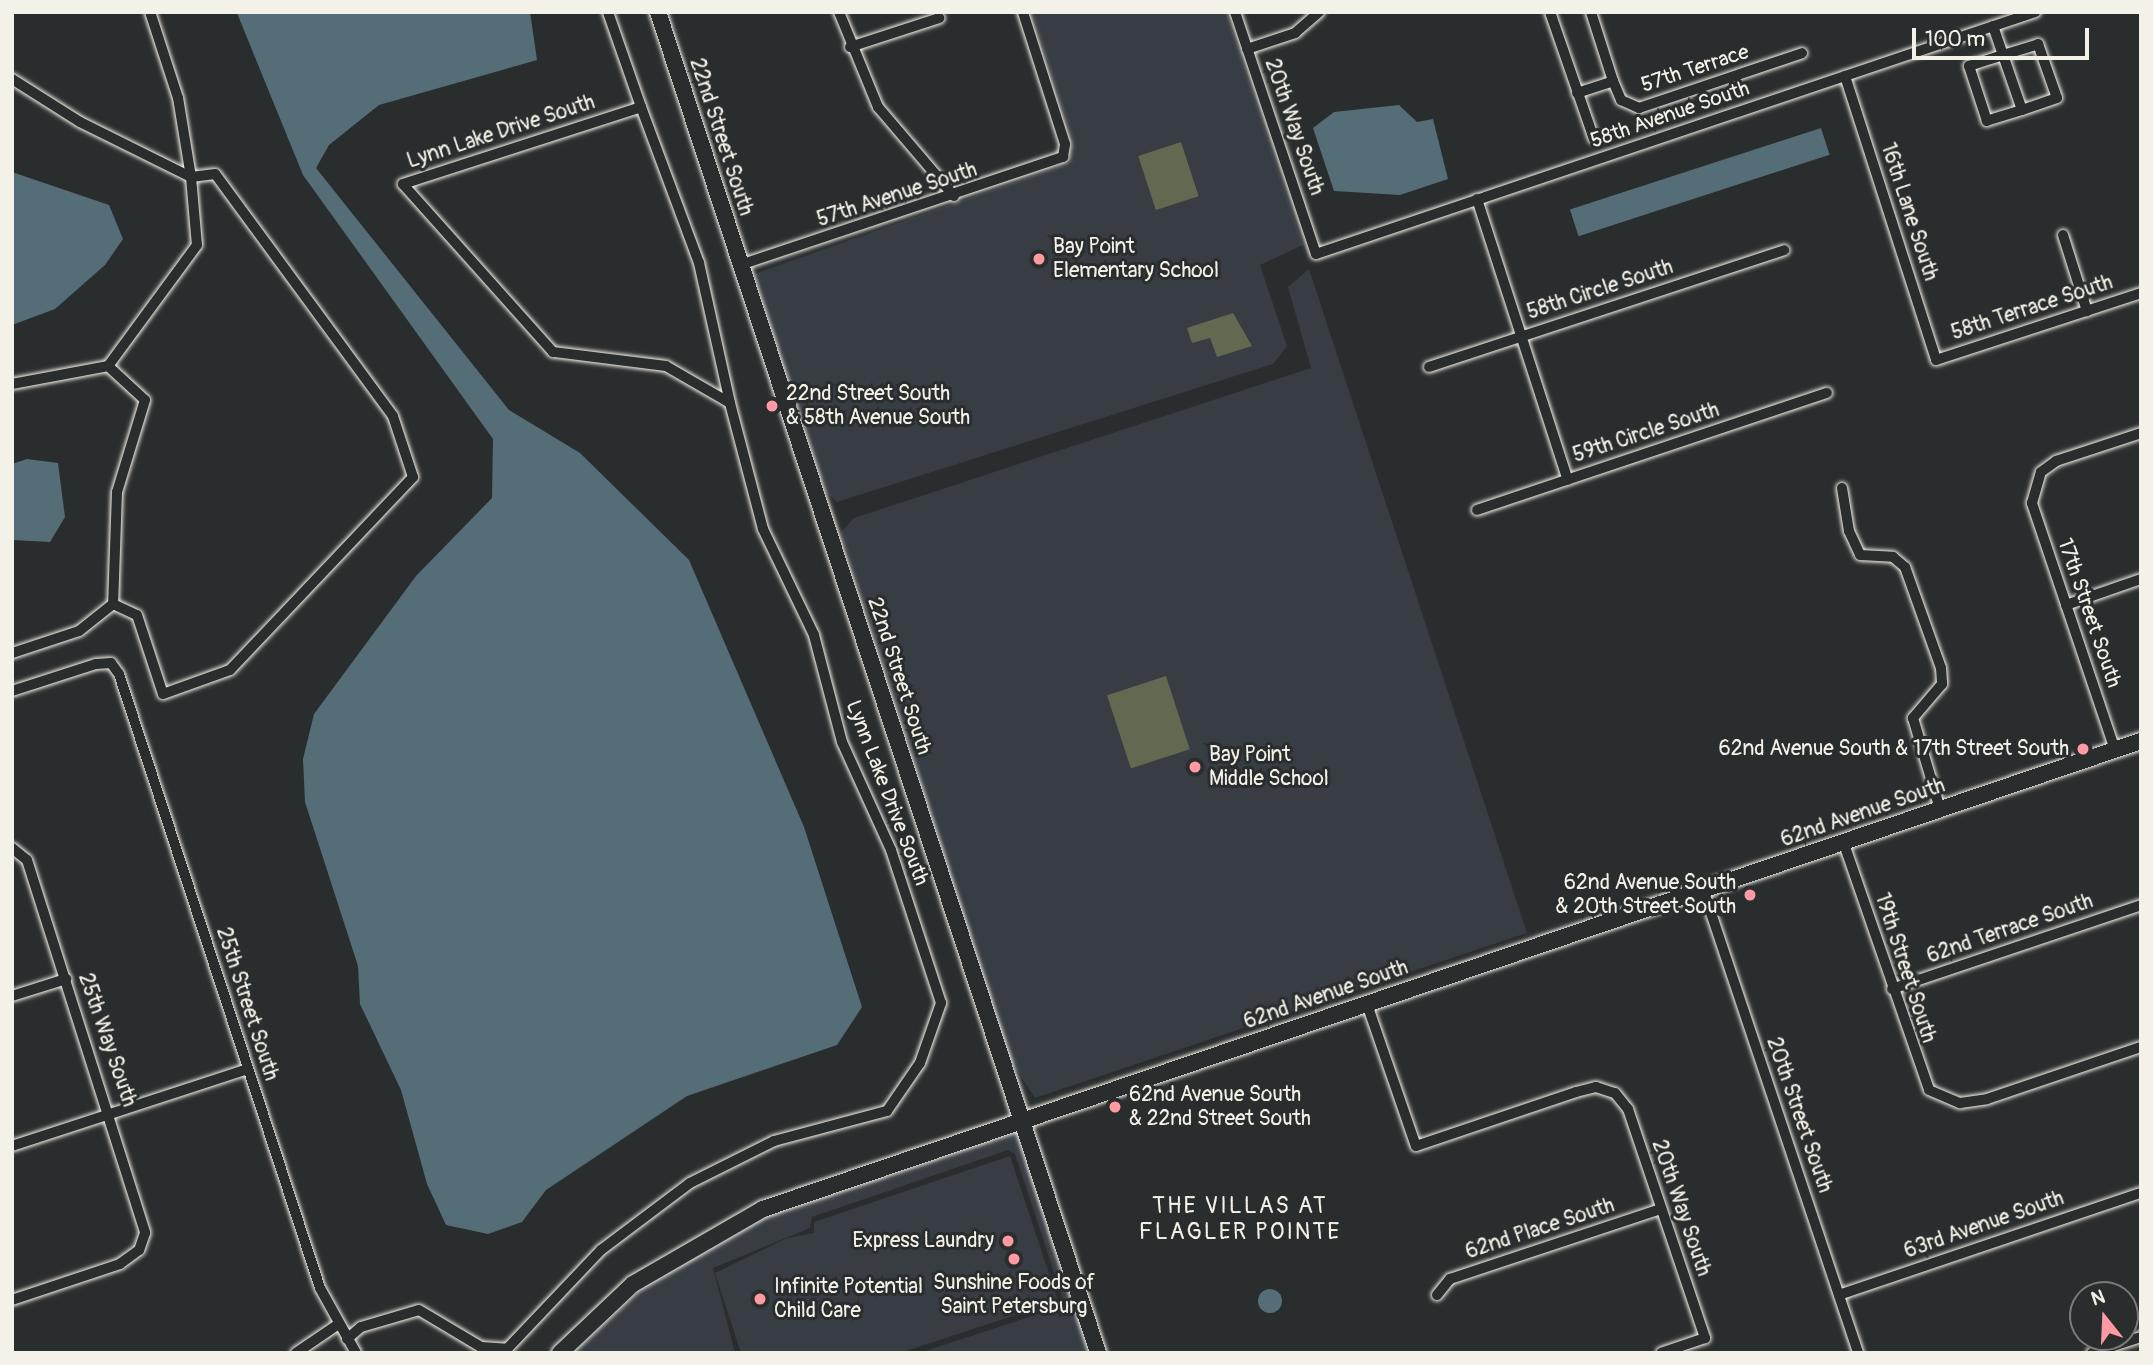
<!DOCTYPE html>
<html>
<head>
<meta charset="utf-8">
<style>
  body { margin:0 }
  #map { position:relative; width:2153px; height:1365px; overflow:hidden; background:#2a2d2e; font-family:Pangolin,sans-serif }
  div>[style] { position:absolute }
  .built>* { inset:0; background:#383d43 }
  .green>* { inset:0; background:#616a50; transform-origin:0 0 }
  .water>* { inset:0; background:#546d77; transform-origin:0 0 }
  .round { border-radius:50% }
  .roads { filter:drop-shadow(0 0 2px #f4f1e8) drop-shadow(0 0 2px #f4f1e8) }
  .street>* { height:10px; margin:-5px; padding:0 5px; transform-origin:5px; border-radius:5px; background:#2a2d2e }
  .secondary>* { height:16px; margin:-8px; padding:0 8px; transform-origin:8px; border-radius:8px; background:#2a2d2e }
  .dots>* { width:19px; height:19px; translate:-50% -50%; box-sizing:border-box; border:4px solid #2a2d2e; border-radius:50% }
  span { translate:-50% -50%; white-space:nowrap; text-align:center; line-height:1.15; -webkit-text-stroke:6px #2a2d2e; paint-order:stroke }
  .street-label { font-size:21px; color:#f4f1e8 }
  .poi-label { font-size:21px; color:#f4f1e8 }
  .left { translate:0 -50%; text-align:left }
  .right { translate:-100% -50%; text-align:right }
  .neighbourhood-label { font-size:23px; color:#f4f1e8; letter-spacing:2px }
  .frame { position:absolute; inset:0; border:14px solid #f4f1e8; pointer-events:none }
  .north { position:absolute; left:2069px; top:1281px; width:70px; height:70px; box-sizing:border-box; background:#2a2d2e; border:2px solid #7b7b78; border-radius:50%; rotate:342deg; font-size:19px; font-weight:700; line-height:28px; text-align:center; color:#f4f1e8 }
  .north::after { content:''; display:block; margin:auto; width:24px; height:32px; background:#ff9aa2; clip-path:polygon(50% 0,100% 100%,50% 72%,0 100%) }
  .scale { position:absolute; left:1912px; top:28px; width:177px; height:32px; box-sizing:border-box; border:4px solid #f4f1e8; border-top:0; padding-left:9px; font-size:21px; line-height:24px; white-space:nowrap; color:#f4f1e8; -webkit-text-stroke:5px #2a2d2e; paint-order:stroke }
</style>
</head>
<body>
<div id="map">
  <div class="built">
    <i style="clip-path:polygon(1032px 12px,1226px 12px,1303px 245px,1260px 265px,1287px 346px,1273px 364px,837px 502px,825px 491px,754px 274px,1069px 163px,1073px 141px)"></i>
    <i style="clip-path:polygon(1309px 269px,1527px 933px,1035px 1098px,1011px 1061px,841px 532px,854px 518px,1311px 368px,1288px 287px)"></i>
    <i style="clip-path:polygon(1019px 1131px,1089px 1353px,919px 1353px,1060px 1307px,1063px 1300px,1015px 1154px,1008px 1150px,812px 1217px,810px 1228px,713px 1268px,735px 1353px,573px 1353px,658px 1275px,747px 1224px)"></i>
    <i style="clip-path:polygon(1010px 1156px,1058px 1301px,900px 1353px,741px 1353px,715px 1273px,787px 1238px,814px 1233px,814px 1222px)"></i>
  </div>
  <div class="green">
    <i style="left:1181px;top:142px;width:57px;height:45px;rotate:72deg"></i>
    <i style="clip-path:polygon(1233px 313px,1252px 346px,1217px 357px,1210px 338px,1192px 343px,1187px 328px)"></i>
    <i style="left:1166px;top:676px;width:77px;height:62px;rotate:72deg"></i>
  </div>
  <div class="water">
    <i style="clip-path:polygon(530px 12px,537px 60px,379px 105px,329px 145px,316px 168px,509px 410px,580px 453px,689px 560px,804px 827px,862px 1007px,837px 1045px,687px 1096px,546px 1190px,522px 1222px,488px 1234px,446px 1225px,427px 1184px,401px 1090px,360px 1004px,358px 966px,305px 802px,303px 759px,314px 714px,416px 576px,492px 498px,493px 439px,303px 175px,237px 13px)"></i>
    <i style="clip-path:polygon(1399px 105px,1417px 122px,1433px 119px,1448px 179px,1400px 195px,1334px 191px,1313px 128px,1334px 112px)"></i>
    <i style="left:1821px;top:128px;width:28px;height:264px;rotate:72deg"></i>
    <i style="clip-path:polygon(12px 172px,109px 205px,123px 239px,105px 265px,55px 309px,12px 325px)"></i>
    <i style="clip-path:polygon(27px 459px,58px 463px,65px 517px,50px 542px,12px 540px,12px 464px)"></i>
    <i class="round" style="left:1258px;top:1289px;width:24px;height:24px"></i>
  </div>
  <div class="roads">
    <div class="street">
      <i style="left:839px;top:12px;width:103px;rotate:67.7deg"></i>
      <i style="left:878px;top:107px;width:117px;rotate:49.5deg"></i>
      <i style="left:1235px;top:12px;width:255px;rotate:71.5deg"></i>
      <i style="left:1316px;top:254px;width:759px;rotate:-18.6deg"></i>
      <i style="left:1550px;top:12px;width:134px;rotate:70.9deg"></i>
      <i style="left:1993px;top:26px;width:31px;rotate:71deg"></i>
      <i style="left:2003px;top:55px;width:37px;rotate:-17deg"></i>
      <i style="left:2038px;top:44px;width:57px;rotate:70.6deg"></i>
      <i style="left:2057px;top:98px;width:37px;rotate:161deg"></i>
      <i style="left:2022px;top:110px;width:37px;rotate:163deg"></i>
      <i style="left:1987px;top:121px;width:58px;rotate:-108.1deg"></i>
      <i style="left:1969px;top:66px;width:36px;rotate:-18deg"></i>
      <i style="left:2003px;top:55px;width:58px;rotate:70.9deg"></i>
      <i style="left:850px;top:47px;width:94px;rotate:-18deg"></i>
      <i style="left:1247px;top:49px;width:51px;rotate:-18.4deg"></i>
      <i style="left:1295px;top:33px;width:32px;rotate:-41deg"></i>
      <i style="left:1845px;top:76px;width:298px;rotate:72.2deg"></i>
      <i style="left:1936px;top:360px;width:216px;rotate:-18.1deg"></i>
      <i style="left:12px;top:79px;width:80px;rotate:32.3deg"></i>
      <i style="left:80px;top:122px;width:124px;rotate:26.4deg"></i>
      <i style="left:191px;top:177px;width:68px;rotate:85deg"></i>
      <i style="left:197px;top:245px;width:150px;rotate:126.3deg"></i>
      <i style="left:1613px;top:81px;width:21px;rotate:67deg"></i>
      <i style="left:1621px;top:100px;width:20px;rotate:24deg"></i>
      <i style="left:1639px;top:108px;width:172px;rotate:-18.6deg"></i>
      <i style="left:1577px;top:93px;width:38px;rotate:-18deg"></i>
      <i style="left:1613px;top:81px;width:72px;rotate:-107.7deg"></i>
      <i style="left:641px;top:107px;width:166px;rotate:69.6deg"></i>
      <i style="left:699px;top:263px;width:143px;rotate:77.5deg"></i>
      <i style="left:1477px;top:199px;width:295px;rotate:72.1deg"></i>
      <i style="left:2063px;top:235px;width:80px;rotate:72.5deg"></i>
      <i style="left:740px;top:265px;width:341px;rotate:-18.5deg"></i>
      <i style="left:1063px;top:157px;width:13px;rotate:-81deg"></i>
      <i style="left:1065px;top:144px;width:139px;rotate:-107.7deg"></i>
      <i style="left:1429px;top:367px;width:374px;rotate:-18.2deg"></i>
      <i style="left:12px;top:384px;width:98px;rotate:-10.6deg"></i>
      <i style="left:108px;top:366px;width:50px;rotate:42.6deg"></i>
      <i style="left:145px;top:400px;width:96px;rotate:106.9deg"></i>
      <i style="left:117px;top:492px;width:112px;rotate:92deg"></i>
      <i style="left:113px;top:604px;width:43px;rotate:141.5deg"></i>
      <i style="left:79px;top:631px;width:71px;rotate:161.8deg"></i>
      <i style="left:1842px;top:488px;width:44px;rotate:80.8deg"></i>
      <i style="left:1849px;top:531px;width:26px;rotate:65deg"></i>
      <i style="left:1860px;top:555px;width:33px;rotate:3deg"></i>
      <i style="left:1893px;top:557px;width:16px;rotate:40deg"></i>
      <i style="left:1905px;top:567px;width:107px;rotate:70.4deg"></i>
      <i style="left:1941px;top:668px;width:16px;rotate:86deg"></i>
      <i style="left:1942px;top:684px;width:45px;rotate:130.5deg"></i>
      <i style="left:1913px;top:718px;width:95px;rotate:73.5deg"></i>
      <i style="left:1477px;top:510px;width:369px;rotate:-18.5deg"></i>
      <i style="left:113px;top:604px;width:26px;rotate:25deg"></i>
      <i style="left:137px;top:615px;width:83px;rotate:71.8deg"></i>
      <i style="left:163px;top:694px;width:71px;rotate:-19.7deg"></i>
      <i style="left:230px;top:670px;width:266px;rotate:-46.5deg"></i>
      <i style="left:413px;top:477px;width:64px;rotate:-108.2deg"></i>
      <i style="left:393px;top:416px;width:300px;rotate:-126.3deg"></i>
      <i style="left:215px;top:174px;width:24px;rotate:173deg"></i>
      <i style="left:191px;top:177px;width:80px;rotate:-99.3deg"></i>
      <i style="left:178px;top:98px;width:90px;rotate:-108deg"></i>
      <i style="left:2066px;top:605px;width:79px;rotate:-19.1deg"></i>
      <i style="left:12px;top:691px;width:88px;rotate:-17.8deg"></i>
      <i style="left:96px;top:664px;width:15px;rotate:-4deg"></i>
      <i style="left:111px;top:663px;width:14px;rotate:54deg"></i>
      <i style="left:119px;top:674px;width:646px;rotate:71.87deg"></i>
      <i style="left:320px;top:1288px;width:74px;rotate:61deg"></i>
      <i style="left:2115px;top:750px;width:261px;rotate:-108.6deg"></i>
      <i style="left:2032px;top:503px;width:32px;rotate:-74deg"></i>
      <i style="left:2041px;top:472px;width:19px;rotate:-36deg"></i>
      <i style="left:2056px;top:461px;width:89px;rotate:-18.2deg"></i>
      <i style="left:1843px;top:841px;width:263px;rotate:70.9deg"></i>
      <i style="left:1929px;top:1090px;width:34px;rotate:23deg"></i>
      <i style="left:1960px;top:1103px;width:27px;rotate:-8deg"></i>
      <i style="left:1987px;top:1099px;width:163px;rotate:-18.7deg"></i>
      <i style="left:12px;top:848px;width:19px;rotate:39deg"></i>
      <i style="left:27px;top:860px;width:391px;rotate:72.4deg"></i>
      <i style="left:145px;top:1233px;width:18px;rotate:109deg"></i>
      <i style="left:139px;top:1250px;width:24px;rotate:144deg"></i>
      <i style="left:120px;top:1264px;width:114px;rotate:161.6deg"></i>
      <i style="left:1703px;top:889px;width:489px;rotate:71.5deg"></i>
      <i style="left:1892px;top:989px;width:263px;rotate:-18.6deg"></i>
      <i style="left:12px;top:996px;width:57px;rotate:-17.5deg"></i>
      <i style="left:1367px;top:1004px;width:150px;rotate:71deg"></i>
      <i style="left:1416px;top:1146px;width:169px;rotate:-18.6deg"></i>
      <i style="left:1576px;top:1092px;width:21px;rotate:-14deg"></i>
      <i style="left:1596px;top:1087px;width:20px;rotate:18deg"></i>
      <i style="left:1615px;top:1093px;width:21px;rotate:51deg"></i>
      <i style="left:1628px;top:1109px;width:242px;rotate:71.4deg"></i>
      <i style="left:1705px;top:1338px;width:46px;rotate:161.2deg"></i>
      <i style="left:12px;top:1146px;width:248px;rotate:-18.1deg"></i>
      <i style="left:1437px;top:1295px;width:21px;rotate:-51deg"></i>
      <i style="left:1450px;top:1279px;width:222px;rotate:-18.4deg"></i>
      <i style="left:1839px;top:1295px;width:319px;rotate:-18.7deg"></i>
      <i style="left:347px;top:1339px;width:18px;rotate:-41deg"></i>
      <i style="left:361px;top:1327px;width:60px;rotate:-16.3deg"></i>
      <i style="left:419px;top:1310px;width:72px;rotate:30.8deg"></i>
      <i style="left:481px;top:1347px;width:26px;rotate:4deg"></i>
      <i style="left:507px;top:1349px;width:137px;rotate:-46.5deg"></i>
      <i style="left:601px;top:1250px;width:111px;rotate:-37deg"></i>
      <i style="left:690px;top:1183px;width:94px;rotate:-26.6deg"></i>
      <i style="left:774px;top:1141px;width:117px;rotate:-14.9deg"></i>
      <i style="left:887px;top:1111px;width:58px;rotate:-55.5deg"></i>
      <i style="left:920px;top:1063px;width:64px;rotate:-70.7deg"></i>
      <i style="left:941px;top:1003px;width:161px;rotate:-108.1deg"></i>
      <i style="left:891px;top:850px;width:119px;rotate:-114.4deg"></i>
      <i style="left:842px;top:742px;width:111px;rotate:-104.7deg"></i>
      <i style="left:814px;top:635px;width:118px;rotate:-115.7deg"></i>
      <i style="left:763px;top:529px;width:130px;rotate:-104.7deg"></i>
      <i style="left:730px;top:403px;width:74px;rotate:-150deg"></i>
      <i style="left:666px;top:366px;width:114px;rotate:-172.9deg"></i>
      <i style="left:553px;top:352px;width:225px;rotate:-131.8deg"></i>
      <i style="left:403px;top:184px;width:250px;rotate:-17.9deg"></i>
      <i style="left:641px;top:107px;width:101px;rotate:-109.2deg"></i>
      <i style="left:296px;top:1353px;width:50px;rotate:-34.3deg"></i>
      <i style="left:2092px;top:1353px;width:52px;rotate:-18.1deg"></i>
    </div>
    <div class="secondary">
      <i style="left:658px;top:12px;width:1411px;rotate:71.83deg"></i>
      <i style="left:560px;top:1353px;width:100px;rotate:-43.4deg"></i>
      <i style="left:633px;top:1284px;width:150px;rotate:-30deg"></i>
      <i style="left:763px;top:1209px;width:1455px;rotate:-18.76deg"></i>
    </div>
  </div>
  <div class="dots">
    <i style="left:1039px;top:259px;background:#ff9aa2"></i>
    <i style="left:772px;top:406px;background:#ff9aa2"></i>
    <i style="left:2083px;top:749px;background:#ff9aa2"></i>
    <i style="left:1195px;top:767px;background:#ff9aa2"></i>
    <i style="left:1750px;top:895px;background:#ff9aa2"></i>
    <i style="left:1115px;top:1107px;background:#ff9aa2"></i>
    <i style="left:1008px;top:1241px;background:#ff9aa2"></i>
    <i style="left:1014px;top:1259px;background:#ff9aa2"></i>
    <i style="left:760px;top:1299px;background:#ff9aa2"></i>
  </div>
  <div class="street-label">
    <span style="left:1695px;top:69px;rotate:-18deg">57th Terrace</span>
    <span style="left:1670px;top:115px;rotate:-19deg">58th Avenue South</span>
    <span style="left:1294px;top:127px;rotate:71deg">20th Way South</span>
    <span style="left:501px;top:132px;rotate:-18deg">Lynn Lake Drive South</span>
    <span style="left:721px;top:137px;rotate:72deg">22nd Street South</span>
    <span style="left:897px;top:195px;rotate:-18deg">57th Avenue South</span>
    <span style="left:1909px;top:212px;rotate:72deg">16th Lane South</span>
    <span style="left:1600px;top:290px;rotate:-18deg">58th Circle South</span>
    <span style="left:2032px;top:308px;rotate:-18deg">58th Terrace South</span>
    <span style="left:1646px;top:433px;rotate:-18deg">59th Circle South</span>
    <span style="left:2089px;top:613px;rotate:71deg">17th Street South</span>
    <span style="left:899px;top:676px;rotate:72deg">22nd Street South</span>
    <span style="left:887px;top:793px;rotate:69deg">Lynn Lake Drive South</span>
    <span style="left:1863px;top:813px;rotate:-19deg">62nd Avenue South</span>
    <span style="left:2010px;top:929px;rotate:-19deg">62nd Terrace South</span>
    <span style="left:1905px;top:968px;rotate:72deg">19th Street South</span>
    <span style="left:1326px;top:995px;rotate:-19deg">62nd Avenue South</span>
    <span style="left:247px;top:1004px;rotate:72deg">25th Street South</span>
    <span style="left:107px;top:1040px;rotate:71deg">25th Way South</span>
    <span style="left:1799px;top:1115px;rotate:71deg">20th Street South</span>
    <span style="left:1681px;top:1208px;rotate:71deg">20th Way South</span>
    <span style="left:1984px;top:1225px;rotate:-19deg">63rd Avenue South</span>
    <span style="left:1540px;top:1229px;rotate:-18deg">62nd Place South</span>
  </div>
  <div class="poi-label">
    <span class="left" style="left:1053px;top:259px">Bay Point<br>Elementary School</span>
    <span class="left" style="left:786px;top:406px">22nd Street South<br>&amp; 58th Avenue South</span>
    <span class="right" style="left:2069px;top:749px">62nd Avenue South &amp; 17th Street South</span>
    <span class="left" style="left:1209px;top:767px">Bay Point<br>Middle School</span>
    <span class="right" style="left:1736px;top:895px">62nd Avenue South<br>&amp; 20th Street South</span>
    <span class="left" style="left:1129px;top:1107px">62nd Avenue South<br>&amp; 22nd Street South</span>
    <span class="right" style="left:994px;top:1241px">Express Laundry</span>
    <span style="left:1014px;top:1295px">Sunshine Foods of<br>Saint Petersburg</span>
    <span class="left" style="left:774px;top:1299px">Infinite Potential<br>Child Care</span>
  </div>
  <div class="neighbourhood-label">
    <span style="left:1240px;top:1219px">THE VILLAS AT<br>FLAGLER POINTE</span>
  </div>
  <div class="frame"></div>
  <div class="north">N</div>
  <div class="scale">100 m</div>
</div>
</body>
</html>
